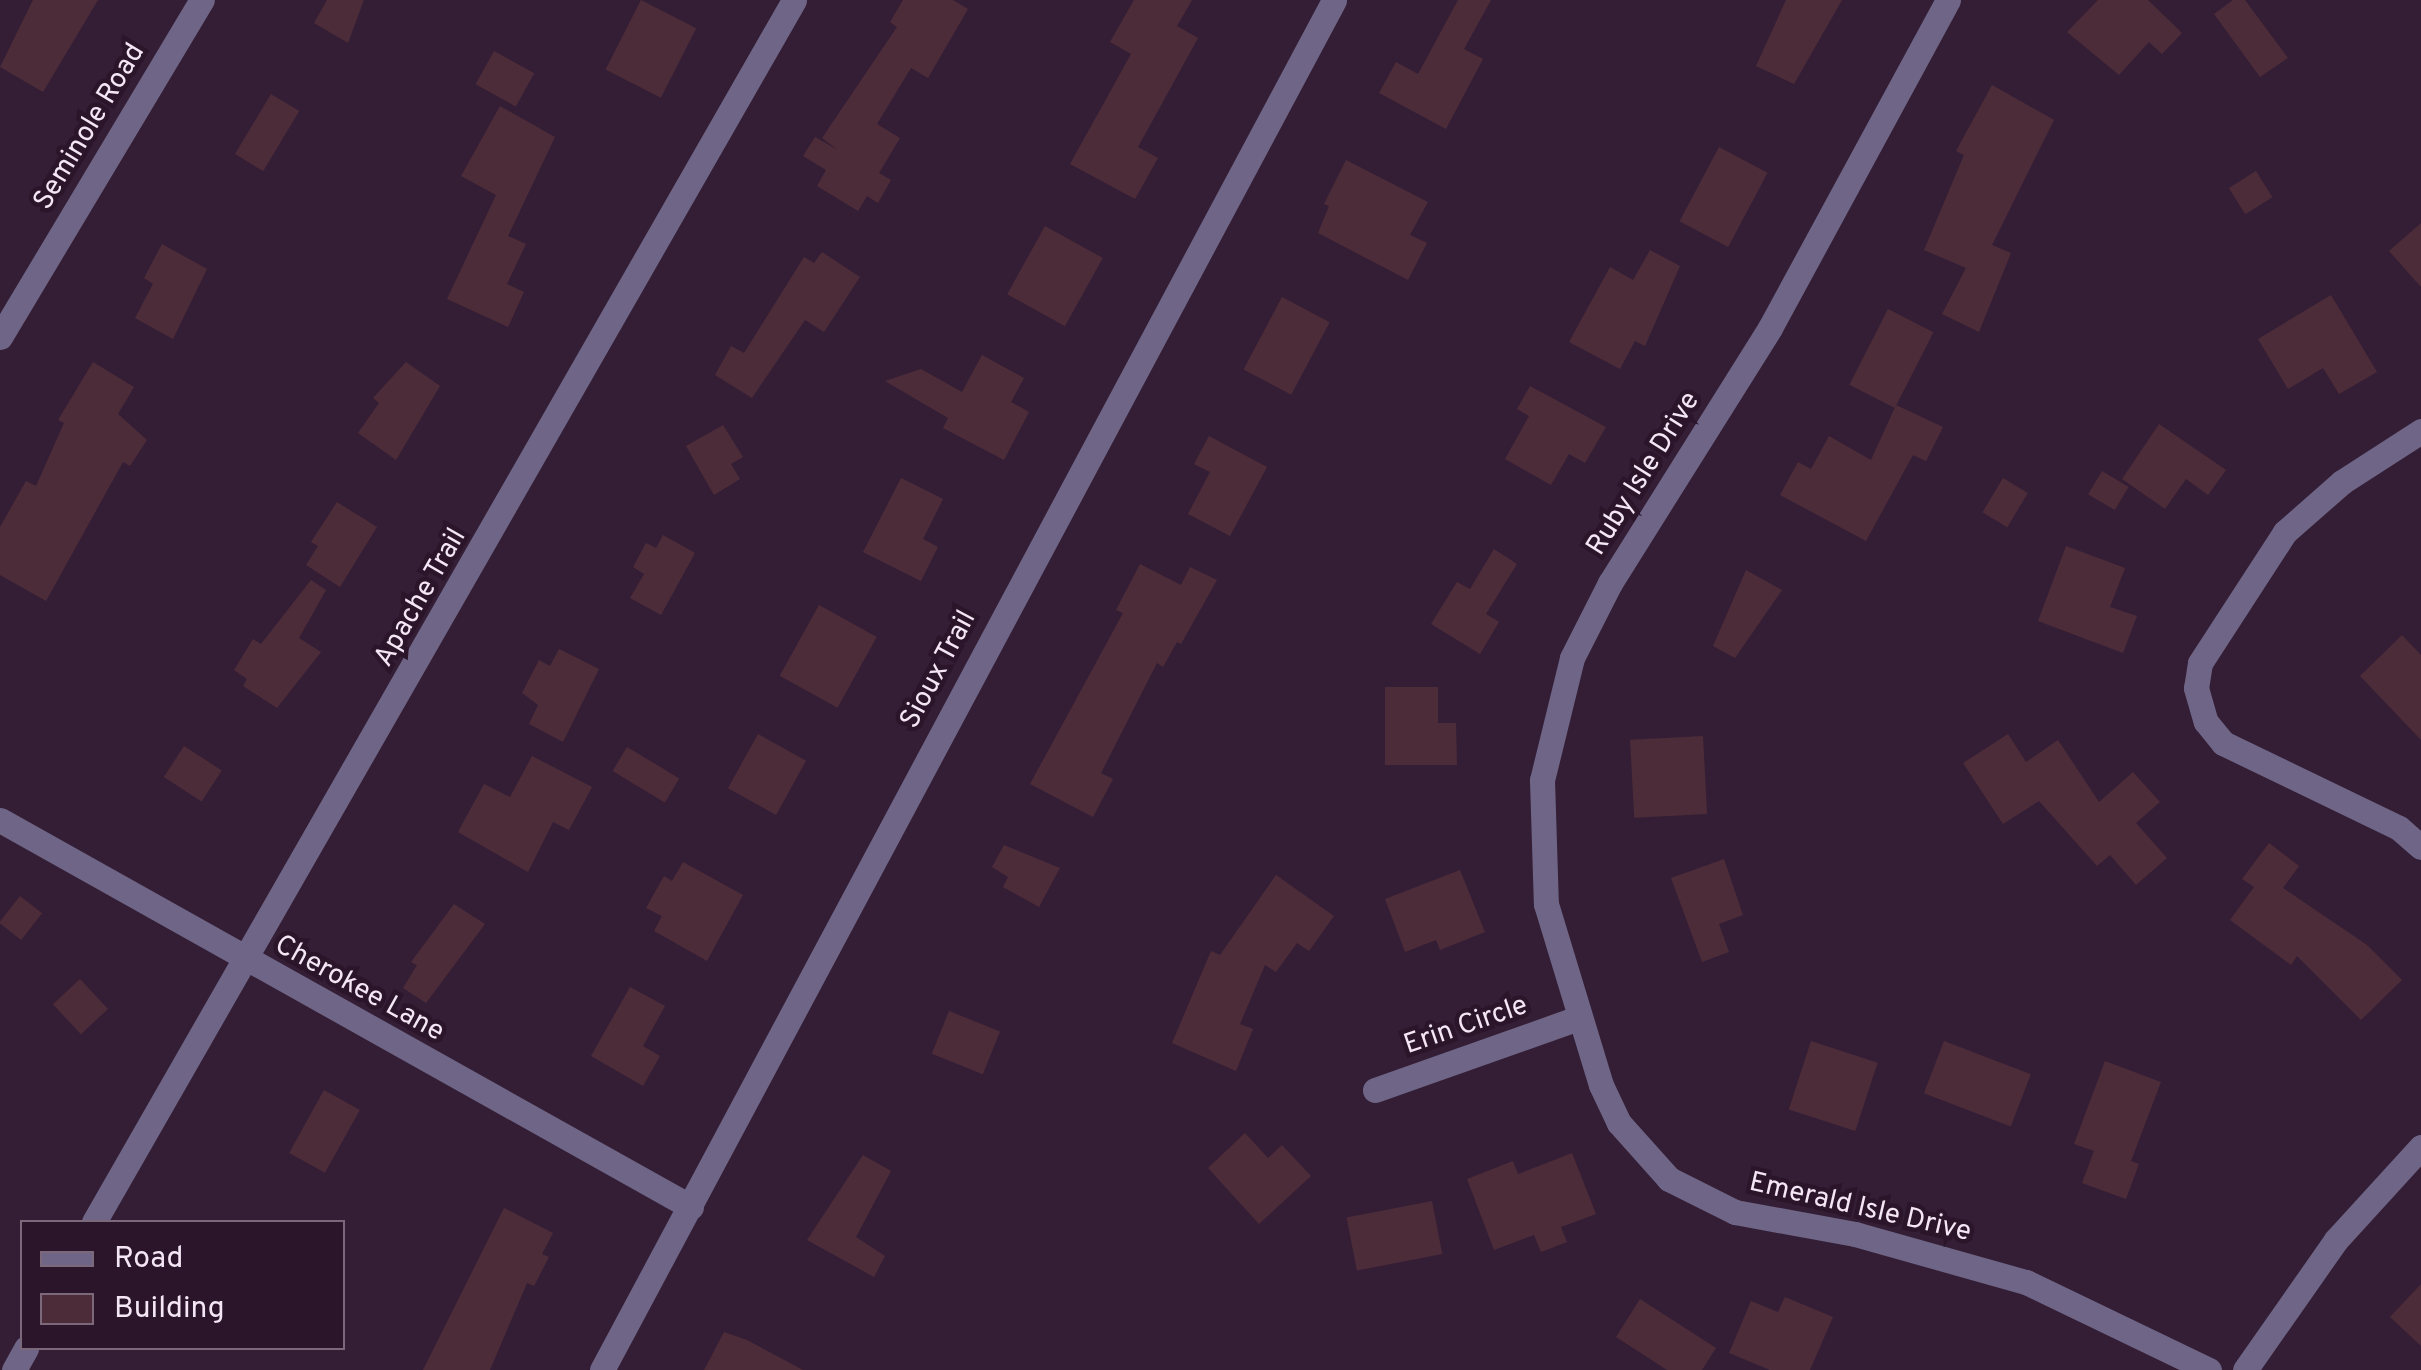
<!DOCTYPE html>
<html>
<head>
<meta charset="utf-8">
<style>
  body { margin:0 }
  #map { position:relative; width:2421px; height:1370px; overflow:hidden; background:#341e35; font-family:Overpass,sans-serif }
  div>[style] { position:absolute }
  .building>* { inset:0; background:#4d2c39; transform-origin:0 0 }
  .street>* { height:25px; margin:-12.5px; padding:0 12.5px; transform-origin:12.5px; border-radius:12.5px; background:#6f6687 }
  span { translate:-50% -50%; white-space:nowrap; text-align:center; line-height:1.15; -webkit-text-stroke:9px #2a152a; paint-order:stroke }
  .street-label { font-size:28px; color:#f4e6f4 }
  .legend { position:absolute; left:20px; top:1220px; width:325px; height:130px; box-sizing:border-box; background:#2a152a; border:2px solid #7b697b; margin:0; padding:12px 18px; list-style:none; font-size:30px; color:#f4e6f4 }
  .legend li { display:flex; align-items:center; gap:20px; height:50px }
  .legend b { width:50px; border:2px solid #7b697b }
</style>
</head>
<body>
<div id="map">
  <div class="building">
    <i style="clip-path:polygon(33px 0,98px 0,43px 92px,0 67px)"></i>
    <i style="clip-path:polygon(327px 0,364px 0,348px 43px,314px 23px)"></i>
    <i style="left:641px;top:0;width:62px;height:78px;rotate:27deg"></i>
    <i style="clip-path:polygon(903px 0,953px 0,968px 9px,928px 78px,911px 68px,877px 124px,900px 138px,879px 173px,891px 180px,878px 203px,867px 196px,858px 211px,817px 186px,826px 170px,803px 156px,815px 137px,838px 150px,822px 138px,897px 27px,890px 22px)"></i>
    <i style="clip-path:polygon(1134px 0,1192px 0,1177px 26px,1198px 38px,1138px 147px,1158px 158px,1135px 199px,1070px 164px,1131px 54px,1110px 42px)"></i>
    <i style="clip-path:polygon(1458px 0,1491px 0,1464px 49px,1483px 59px,1446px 129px,1379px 93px,1396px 62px,1418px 74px)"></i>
    <i style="clip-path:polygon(1786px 0,1842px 0,1794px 84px,1756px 66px)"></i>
    <i style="clip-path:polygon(2098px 0,2148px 0,2182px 33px,2162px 54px,2149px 42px,2119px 75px,2067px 32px)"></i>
    <i style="clip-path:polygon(2233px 0,2245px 0,2288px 58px,2260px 77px,2214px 14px)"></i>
    <i style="left:494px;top:51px;width:46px;height:38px;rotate:29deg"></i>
    <i style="clip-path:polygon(1992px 85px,2054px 120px,1992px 245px,2011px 253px,1979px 332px,1942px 314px,1966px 268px,1924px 250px,1964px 155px,1956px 151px)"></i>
    <i style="left:271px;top:94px;width:33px;height:70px;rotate:31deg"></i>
    <i style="clip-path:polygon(500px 106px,555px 137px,508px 236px,526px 244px,507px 284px,524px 292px,508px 327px,447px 299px,496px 195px,461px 176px)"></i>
    <i style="left:1719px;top:147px;width:55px;height:84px;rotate:28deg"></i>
    <i style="clip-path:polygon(1346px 160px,1428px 202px,1410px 235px,1427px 243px,1408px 280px,1318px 233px,1329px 206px,1324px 204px)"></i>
    <i style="left:2256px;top:171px;width:31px;height:32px;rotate:58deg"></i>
    <i style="clip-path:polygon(2421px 223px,2421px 287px,2389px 251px)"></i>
    <i style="left:1045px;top:226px;width:66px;height:78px;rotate:29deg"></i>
    <i style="clip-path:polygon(162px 244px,207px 269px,173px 339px,135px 318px,153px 284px,144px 278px)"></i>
    <i style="clip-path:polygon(1650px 250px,1680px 266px,1645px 346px,1635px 341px,1620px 369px,1569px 342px,1610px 267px,1633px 280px)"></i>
    <i style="clip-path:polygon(822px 252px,860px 277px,824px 332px,805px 320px,752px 398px,715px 375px,731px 346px,744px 353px,804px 257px,814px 263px)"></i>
    <i style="clip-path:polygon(2331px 295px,2377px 372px,2339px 394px,2323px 368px,2288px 389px,2258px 339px)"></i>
    <i style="left:1282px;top:297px;width:54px;height:82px;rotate:28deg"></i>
    <i style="left:1888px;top:309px;width:51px;height:85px;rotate:27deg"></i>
    <i style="clip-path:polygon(982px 355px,1024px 378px,1011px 402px,1029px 412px,1004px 460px,943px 428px,948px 418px,885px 381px,921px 369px,962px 392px)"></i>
    <i style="clip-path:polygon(93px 362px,134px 387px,118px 414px,147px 440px,130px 466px,123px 462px,46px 601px,0 575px,0 527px,26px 481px,36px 486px,64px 423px,58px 420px)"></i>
    <i style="clip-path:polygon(406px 362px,440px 386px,396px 460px,358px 433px,379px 403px,373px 398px)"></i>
    <i style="clip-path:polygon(1530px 386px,1606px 427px,1585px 463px,1569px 454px,1551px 485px,1505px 459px,1529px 416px,1517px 409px)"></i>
    <i style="clip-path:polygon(1896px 405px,1943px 427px,1926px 461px,1913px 455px,1866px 541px,1780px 495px,1798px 462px,1811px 469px,1829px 436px,1871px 460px)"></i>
    <i style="clip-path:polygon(2159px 424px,2226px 470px,2208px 495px,2186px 479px,2165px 509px,2122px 479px)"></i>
    <i style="clip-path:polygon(723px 425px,743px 457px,731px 464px,740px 479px,714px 495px,686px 446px)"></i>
    <i style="clip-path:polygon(1209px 436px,1267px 467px,1230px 536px,1188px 514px,1210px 472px,1194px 464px)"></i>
    <i style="left:2102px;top:471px;width:31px;height:27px;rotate:31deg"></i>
    <i style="clip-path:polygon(901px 478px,943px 499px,923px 539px,938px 547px,921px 581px,863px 552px)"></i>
    <i style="left:2003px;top:478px;width:29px;height:40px;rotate:31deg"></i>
    <i style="clip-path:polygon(337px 502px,377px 527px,340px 587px,306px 565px,318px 546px,311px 542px)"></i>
    <i style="clip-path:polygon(663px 535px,695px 553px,661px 615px,630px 598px,644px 574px,633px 567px,646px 543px,656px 548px)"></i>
    <i style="clip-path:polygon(2066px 546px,2125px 568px,2110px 607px,2137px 616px,2123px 653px,2038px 621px)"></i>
    <i style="clip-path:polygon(1494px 549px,1517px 564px,1486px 614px,1499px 622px,1480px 654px,1431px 624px,1457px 582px,1470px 589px)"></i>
    <i style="clip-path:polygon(1140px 564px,1181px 585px,1190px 567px,1217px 580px,1181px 644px,1177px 642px,1163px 667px,1157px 663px,1101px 773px,1113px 779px,1093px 817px,1030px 784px,1123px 613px,1116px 610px)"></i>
    <i style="clip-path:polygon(1746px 570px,1782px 590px,1735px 658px,1713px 646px)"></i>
    <i style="clip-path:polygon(311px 580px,326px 590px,299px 638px,321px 652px,277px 708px,243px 686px,247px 679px,234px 670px,253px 639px,261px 644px)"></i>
    <i style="left:819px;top:605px;width:66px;height:81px;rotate:29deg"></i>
    <i style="clip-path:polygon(2402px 635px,2421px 655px,2421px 740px,2360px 676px)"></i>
    <i style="clip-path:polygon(559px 649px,599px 669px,563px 742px,529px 724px,538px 705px,522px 693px,539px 660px,550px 666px)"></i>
    <i style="clip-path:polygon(1385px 687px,1438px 687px,1438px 723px,1456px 723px,1457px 765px,1385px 765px)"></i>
    <i style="left:758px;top:734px;width:55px;height:62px;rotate:29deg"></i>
    <i style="clip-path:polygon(2008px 734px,2026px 762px,2058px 740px,2099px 802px,2133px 772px,2160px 802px,2136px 823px,2167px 858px,2136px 885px,2110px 855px,2097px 866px,2039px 801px,2003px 824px,1963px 763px)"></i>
    <i style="left:1703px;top:736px;width:78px;height:73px;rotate:87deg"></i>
    <i style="left:184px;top:746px;width:45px;height:37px;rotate:33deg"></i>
    <i style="left:627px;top:747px;width:61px;height:28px;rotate:31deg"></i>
    <i style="clip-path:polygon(532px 756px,592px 787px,569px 830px,553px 822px,528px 872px,458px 832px,484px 784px,510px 797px)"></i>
    <i style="clip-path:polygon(2269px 843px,2299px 866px,2283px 888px,2367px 945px,2402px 980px,2361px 1020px,2297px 956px,2291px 965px,2230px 920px,2254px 887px,2242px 879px)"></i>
    <i style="clip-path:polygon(1004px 845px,1060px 868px,1039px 907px,1003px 887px,1008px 877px,992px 867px)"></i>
    <i style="clip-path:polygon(1724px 859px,1743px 915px,1719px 924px,1729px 952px,1702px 962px,1671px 878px)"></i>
    <i style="clip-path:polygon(683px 862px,743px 895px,707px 961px,654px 931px,662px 916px,646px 908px,664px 876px,672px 881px)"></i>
    <i style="clip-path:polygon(1460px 870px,1485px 932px,1440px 950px,1436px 940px,1405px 952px,1385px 899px)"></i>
    <i style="clip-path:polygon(1276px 875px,1334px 916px,1309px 951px,1297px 943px,1276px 972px,1265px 965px,1240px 1024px,1253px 1029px,1236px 1071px,1172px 1043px,1211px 951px,1220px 955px)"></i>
    <i style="left:20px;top:896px;width:28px;height:34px;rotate:38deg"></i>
    <i style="clip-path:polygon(454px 904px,485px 924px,426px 1003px,403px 988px,417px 965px,411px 962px)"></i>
    <i style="left:80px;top:979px;width:41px;height:37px;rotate:47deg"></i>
    <i style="clip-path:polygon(630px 987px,665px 1006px,643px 1046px,660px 1056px,643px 1086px,591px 1056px)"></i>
    <i style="left:949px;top:1011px;width:55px;height:46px;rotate:22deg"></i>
    <i style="left:1811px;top:1041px;width:70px;height:72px;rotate:18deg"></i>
    <i style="left:1944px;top:1041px;width:93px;height:56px;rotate:21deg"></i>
    <i style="clip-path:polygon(2105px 1061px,2161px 1082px,2131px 1161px,2139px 1164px,2126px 1199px,2082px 1183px,2094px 1151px,2074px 1144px)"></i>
    <i style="left:324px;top:1090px;width:41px;height:72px;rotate:29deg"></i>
    <i style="clip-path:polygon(1245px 1133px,1268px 1158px,1282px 1145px,1311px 1176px,1259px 1224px,1208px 1168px)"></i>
    <i style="clip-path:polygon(1572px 1153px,1596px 1214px,1561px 1227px,1567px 1242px,1541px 1252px,1534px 1235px,1494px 1250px,1467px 1179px,1513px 1161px,1518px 1174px)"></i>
    <i style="clip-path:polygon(863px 1155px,891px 1171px,856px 1237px,885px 1256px,874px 1277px,807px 1240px)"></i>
    <i style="left:1432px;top:1201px;width:54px;height:87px;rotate:79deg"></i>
    <i style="clip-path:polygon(504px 1208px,553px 1233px,542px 1254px,549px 1257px,534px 1286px,527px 1283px,490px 1370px,423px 1370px)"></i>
    <i style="clip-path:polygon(2421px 1284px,2421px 1346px,2390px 1317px)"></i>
    <i style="clip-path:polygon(1785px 1297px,1833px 1317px,1810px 1370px,1770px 1370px,1729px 1353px,1751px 1301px,1778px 1312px)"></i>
    <i style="clip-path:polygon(1640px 1299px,1716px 1348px,1702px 1370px,1667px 1370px,1616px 1337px)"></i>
    <i style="clip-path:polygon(724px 1332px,747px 1340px,803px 1370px,704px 1370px)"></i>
  </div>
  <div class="street">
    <i style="left:1948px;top:0;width:373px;rotate:118.5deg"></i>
    <i style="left:1770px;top:328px;width:301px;rotate:122.1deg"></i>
    <i style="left:1610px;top:583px;width:84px;rotate:116.9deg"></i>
    <i style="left:1572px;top:658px;width:126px;rotate:103.8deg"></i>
    <i style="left:1542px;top:780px;width:124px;rotate:88.2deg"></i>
    <i style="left:1546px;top:904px;width:189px;rotate:73.1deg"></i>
    <i style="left:1601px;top:1085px;width:42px;rotate:64.7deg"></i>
    <i style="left:1619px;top:1123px;width:75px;rotate:48.2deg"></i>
    <i style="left:1669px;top:1179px;width:74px;rotate:26.6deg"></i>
    <i style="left:1735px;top:1212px;width:122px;rotate:10.4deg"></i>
    <i style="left:1855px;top:1234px;width:178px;rotate:15.7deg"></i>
    <i style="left:2026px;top:1282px;width:203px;rotate:25.7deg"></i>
    <i style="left:0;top:337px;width:393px;rotate:-59.1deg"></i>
    <i style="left:2421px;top:431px;width:94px;rotate:147.2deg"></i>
    <i style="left:2342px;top:482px;width:76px;rotate:138.7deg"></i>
    <i style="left:2285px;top:532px;width:156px;rotate:123deg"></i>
    <i style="left:2200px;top:663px;width:25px;rotate:99deg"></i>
    <i style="left:2196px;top:688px;width:35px;rotate:74deg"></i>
    <i style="left:2206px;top:722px;width:27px;rotate:51deg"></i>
    <i style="left:2223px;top:743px;width:195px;rotate:25.8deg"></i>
    <i style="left:2399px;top:828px;width:29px;rotate:41deg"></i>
    <i style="left:0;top:820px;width:792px;rotate:29.25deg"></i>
    <i style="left:1375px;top:1090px;width:213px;rotate:-19.5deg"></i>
    <i style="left:94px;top:1222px;width:1408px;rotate:-60.19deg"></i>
    <i style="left:14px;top:1370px;width:25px;rotate:-61deg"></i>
    <i style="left:602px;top:1370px;width:1553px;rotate:-61.88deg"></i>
    <i style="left:2245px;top:1370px;width:159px;rotate:-55deg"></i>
    <i style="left:2336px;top:1240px;width:126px;rotate:-47.6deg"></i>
  </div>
  <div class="street-label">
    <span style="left:90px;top:127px;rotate:-59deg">Seminole Road</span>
    <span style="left:1644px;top:474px;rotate:-58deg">Ruby Isle Drive</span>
    <span style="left:421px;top:598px;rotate:-60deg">Apache Trail</span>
    <span style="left:939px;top:670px;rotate:-62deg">Sioux Trail</span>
    <span style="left:359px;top:989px;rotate:29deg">Cherokee Lane</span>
    <span style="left:1466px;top:1026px;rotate:-19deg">Erin Circle</span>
    <span style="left:1860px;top:1208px;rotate:13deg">Emerald Isle Drive</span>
  </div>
  <ul class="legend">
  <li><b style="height:12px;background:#6f6687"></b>Road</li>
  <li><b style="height:28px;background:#4d2c39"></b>Building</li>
  </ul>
</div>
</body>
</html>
